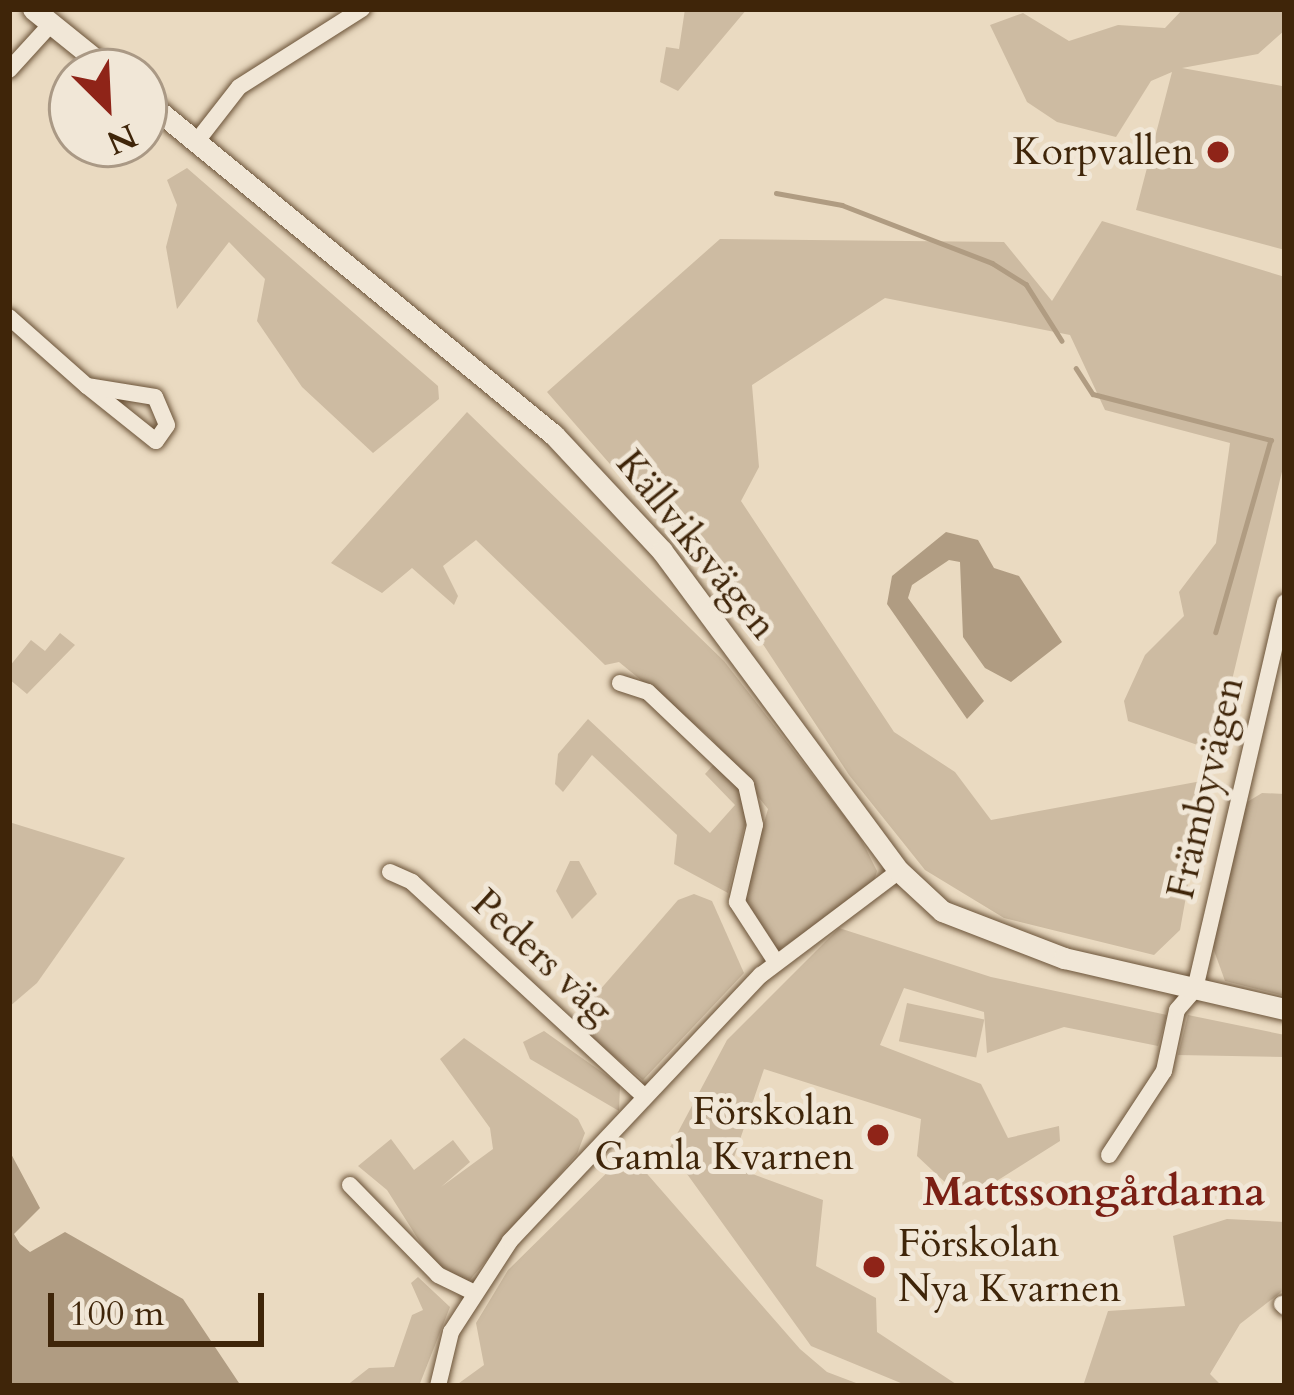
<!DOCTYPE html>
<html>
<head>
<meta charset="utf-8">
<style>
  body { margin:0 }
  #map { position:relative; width:1294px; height:1395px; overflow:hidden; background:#eadac1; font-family:Cardo,serif }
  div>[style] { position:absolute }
  .green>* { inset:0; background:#cdbba2; transform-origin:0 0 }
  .water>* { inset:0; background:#b09c82 }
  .stream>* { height:4.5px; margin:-2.25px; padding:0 2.25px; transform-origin:2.25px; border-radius:2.25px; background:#b09c82 }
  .roads { filter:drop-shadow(0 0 3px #6a5237) drop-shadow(0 0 3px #6a5237) }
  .minor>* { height:16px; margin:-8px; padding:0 8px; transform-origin:8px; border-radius:8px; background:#f1e7d7 }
  .tertiary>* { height:21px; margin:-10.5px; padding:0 10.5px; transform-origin:10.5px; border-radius:10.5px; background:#f1e7d7 }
  .dots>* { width:33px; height:33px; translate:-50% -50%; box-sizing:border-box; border:6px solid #f1e7d7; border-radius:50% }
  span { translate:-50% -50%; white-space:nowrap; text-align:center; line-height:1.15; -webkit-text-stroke:10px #f1e7d7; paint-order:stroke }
  .poi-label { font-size:39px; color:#3f2509 }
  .right { translate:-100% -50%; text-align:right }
  .left { translate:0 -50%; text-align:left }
  .street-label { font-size:39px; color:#3f2509 }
  .neighbourhood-label { font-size:42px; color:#7a1f14; font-weight:700 }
  .frame { position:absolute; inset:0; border:12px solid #3f2509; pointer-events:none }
  .north { position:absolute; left:48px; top:48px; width:120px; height:120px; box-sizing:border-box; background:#f1e7d7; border:3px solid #aa9985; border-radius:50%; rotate:156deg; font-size:33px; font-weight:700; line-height:48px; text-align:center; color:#3f2509 }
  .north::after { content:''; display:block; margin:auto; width:42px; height:54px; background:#8f2418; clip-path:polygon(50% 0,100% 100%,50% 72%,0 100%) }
  .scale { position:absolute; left:48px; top:1293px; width:216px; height:54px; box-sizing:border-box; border:6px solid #3f2509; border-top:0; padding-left:15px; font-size:36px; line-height:42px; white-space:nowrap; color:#3f2509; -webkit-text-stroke:9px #f1e7d7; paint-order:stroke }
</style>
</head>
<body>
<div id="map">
  <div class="green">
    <i style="clip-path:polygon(685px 9px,747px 9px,678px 91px,660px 82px,666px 47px,679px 49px)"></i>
    <i style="clip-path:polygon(1183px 9px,1285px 9px,1285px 30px,1258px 54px,1182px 68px,1282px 86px,1285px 250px,1136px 210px,1172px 72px,1151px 81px,1116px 137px,1057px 122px,1027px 102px,990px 25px,1023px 13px,1069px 41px,1118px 25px,1165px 28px)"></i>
    <i style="clip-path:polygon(187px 168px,438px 386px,439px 399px,373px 453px,302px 387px,257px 321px,265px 279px,229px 242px,177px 309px,166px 247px,177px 205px,167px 180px)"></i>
    <i style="clip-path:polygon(1102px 221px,1285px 277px,1285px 459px,1215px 751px,1128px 721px,1124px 701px,1145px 655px,1184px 616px,1179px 592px,1216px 543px,1230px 443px,1105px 410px,1070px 335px,885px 298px,752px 385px,759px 467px,741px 501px,894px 732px,955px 772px,991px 820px,1207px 780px,1180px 930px,1154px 955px,1004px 918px,925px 870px,849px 775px,749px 623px,547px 392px,720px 239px,1004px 242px,1052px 301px)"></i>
    <i style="clip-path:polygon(467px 412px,724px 661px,859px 835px,877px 871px,872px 888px,774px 953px,747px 907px,745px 886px,768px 809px,710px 737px,619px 662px,605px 665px,476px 540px,443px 566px,458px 596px,454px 605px,412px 568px,382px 593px,331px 563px)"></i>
    <i style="clip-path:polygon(60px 633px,75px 645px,27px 694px,9px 679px,9px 667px,31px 640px,45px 651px)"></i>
    <i style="clip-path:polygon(588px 719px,710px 833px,735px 805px,705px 774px,715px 763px,734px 780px,749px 808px,728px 893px,674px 864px,677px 835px,592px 755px,563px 792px,555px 784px,558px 754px)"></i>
    <i style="clip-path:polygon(1262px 793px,1285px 794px,1285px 996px,1225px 981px,1212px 945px,1244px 804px)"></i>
    <i style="clip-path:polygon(9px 822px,125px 858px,37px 983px,9px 1007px)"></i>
    <i style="clip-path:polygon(570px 861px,579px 861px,597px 894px,572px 919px,556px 891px)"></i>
    <i style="clip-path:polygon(694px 894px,712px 901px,744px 973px,643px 1080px,572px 1022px,678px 900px)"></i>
    <i style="clip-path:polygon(839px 928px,991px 977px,1167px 1015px,1158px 1046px,1064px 1027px,987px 1053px,984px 1012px,904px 988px,880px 1045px,981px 1084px,1008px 1138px,1059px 1126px,1060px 1141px,965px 1201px,917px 1156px,921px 1119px,764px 1069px,731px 1166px,823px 1200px,816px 1266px,876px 1298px,877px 1332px,959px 1386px,908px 1386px,811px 1346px,669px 1149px,727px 1040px)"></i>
    <i style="left:907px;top:1003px;width:79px;height:39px;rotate:12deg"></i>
    <i style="clip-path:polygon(1188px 1015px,1285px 1035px,1285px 1057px,1178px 1055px)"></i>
    <i style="clip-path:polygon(544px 1031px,620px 1085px,619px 1111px,530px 1059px,523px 1042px)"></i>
    <i style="clip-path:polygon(464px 1038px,578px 1119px,585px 1133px,577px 1154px,468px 1282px,432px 1261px,387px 1190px,358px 1166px,391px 1139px,414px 1170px,453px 1140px,470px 1162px,441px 1187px,493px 1149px,490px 1128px,440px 1059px)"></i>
    <i style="clip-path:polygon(628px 1152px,800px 1349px,827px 1372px,864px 1386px,455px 1386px,484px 1365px,476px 1323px,508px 1270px)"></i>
    <i style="clip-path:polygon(1227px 1219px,1285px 1222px,1285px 1289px,1240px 1324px,1210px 1374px,1222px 1386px,1083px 1386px,1108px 1311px,1185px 1306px,1173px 1236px)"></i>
    <i style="clip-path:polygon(418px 1277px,450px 1307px,419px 1386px,346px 1386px,369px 1368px,394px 1367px,412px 1315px,423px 1310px,411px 1283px)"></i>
  </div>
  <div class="water">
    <i style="clip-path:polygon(946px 532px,978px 540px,994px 568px,1019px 576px,1062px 642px,1011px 682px,985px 668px,963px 637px,960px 562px,949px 560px,912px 585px,908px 598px,984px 701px,967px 719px,887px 604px,892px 576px)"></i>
    <i style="clip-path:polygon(9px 1150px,40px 1208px,14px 1234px,20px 1244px,30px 1252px,65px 1232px,183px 1299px,241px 1386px,9px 1386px)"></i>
  </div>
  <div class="stream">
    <i style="left:776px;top:193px;width:67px;rotate:10.3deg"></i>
    <i style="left:842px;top:205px;width:161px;rotate:21.1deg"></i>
    <i style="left:992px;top:263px;width:40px;rotate:32deg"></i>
    <i style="left:1026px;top:284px;width:67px;rotate:57.7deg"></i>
    <i style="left:1076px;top:368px;width:31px;rotate:57deg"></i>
    <i style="left:1093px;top:394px;width:184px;rotate:14.5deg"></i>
    <i style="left:1271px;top:440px;width:200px;rotate:106deg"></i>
  </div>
  <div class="roads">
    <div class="minor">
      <i style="left:9px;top:70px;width:62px;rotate:-47.6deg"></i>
      <i style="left:197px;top:141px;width:68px;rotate:-52.1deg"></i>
      <i style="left:239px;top:87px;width:146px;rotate:-32.4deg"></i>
      <i style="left:9px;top:317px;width:104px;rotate:41.5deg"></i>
      <i style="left:87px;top:386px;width:88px;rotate:38.6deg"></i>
      <i style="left:156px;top:441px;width:19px;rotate:-55deg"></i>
      <i style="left:167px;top:425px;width:30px;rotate:-113deg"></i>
      <i style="left:155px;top:397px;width:69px;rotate:-170.8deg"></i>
      <i style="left:620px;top:683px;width:29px;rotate:18deg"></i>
      <i style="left:648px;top:692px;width:135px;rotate:43.5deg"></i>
      <i style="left:746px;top:785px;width:41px;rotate:77.3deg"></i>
      <i style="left:755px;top:825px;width:79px;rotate:103.2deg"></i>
      <i style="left:737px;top:902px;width:72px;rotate:57deg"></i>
      <i style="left:390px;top:872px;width:24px;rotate:24deg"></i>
      <i style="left:412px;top:882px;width:316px;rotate:42.7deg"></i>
      <i style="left:1109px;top:1155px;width:100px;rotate:-56.8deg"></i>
      <i style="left:1164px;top:1071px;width:62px;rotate:-78deg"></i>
      <i style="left:1177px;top:1010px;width:28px;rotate:-49deg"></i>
      <i style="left:1195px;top:989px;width:397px;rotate:-76.9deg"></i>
      <i style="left:350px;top:1185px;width:126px;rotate:45.6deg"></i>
      <i style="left:438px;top:1275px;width:39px;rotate:26deg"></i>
      <i style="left:1282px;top:1304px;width:4px;rotate:45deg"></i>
      <i style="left:438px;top:1386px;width:56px;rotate:-76.5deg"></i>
      <i style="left:451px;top:1332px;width:108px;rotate:-57deg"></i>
      <i style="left:510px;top:1241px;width:366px;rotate:-46.7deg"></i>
      <i style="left:761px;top:975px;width:173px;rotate:-37deg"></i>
    </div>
    <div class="tertiary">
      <i style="left:33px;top:9px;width:100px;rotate:38.9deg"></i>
      <i style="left:144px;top:99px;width:530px;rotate:39.34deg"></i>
      <i style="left:554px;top:435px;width:158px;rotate:47deg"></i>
      <i style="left:662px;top:551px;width:398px;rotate:53.5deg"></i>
      <i style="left:899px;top:871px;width:59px;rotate:42.9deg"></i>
      <i style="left:942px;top:911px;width:131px;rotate:21.1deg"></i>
      <i style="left:1064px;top:958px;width:227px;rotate:13deg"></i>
    </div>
  </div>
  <div class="dots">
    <i style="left:1218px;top:152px;background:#8f2418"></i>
    <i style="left:878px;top:1135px;background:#8f2418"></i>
    <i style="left:874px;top:1267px;background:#8f2418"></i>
  </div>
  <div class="poi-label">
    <span class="right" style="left:1194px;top:152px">Korpvallen</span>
    <span class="right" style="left:854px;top:1135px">Förskolan<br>Gamla Kvarnen</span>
    <span class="left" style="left:898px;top:1267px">Förskolan<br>Nya Kvarnen</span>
  </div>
  <div class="street-label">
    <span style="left:696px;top:545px;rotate:51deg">Källviksvägen</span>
    <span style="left:1206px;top:788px;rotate:-77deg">Främbyvägen</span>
    <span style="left:542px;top:957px;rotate:43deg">Peders väg</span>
  </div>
  <div class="neighbourhood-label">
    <span style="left:1094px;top:1192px">Mattssongårdarna</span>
  </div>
  <div class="frame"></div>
  <div class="north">N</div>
  <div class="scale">100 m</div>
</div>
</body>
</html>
